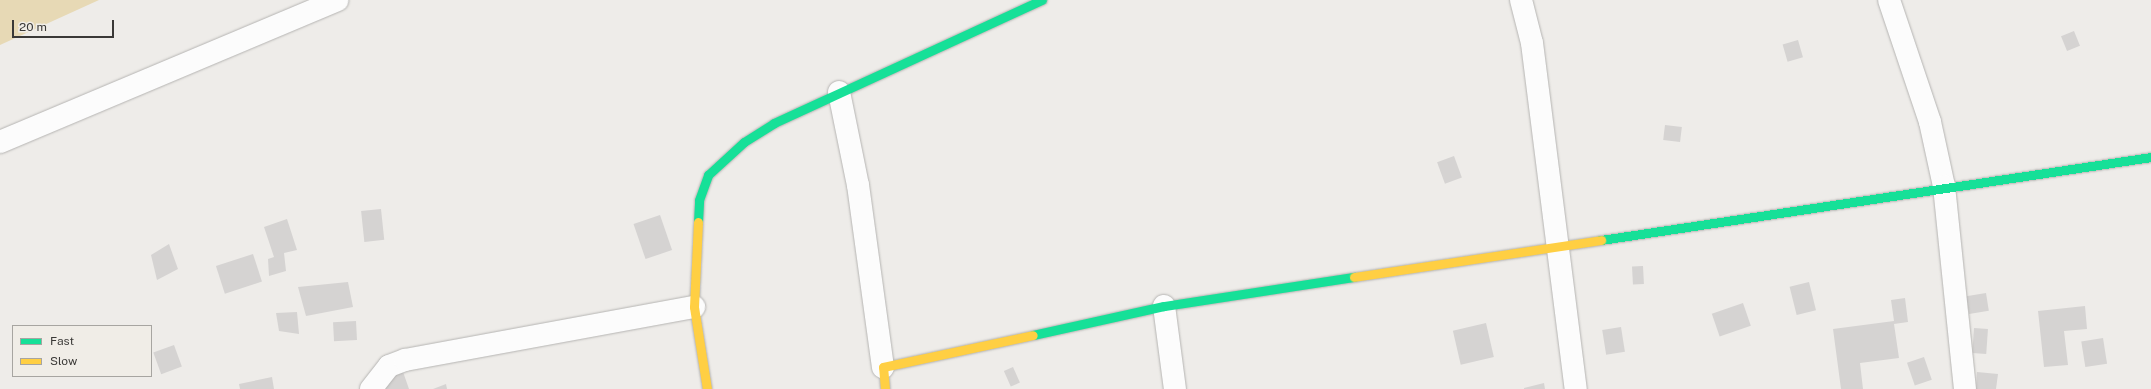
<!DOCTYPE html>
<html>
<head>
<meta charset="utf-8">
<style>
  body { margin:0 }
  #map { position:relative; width:2151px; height:389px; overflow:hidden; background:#eeece9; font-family:"Public Sans",sans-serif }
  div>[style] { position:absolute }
  .green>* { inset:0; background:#e7d9b5 }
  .building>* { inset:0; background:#d5d3d2; transform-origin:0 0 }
  .roads { filter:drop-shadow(0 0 1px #b5b4b2) drop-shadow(0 0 1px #b5b4b2) }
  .street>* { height:22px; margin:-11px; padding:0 11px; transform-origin:11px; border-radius:11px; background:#fcfcfc }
  .fast>* { height:9px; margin:-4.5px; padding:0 4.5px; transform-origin:4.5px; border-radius:4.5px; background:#16e098 }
  .slow>* { height:9px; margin:-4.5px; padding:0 4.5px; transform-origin:4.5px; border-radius:4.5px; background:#ffcf43 }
  span { translate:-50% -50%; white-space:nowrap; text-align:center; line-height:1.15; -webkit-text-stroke:4px #f0ede7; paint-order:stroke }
  .legend { position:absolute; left:12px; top:325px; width:140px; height:52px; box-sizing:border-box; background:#f0ede7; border:1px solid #a7a5a1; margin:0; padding:5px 7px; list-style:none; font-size:12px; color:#3a3937 }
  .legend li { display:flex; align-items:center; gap:8px; height:20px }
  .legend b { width:20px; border:1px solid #a7a5a1 }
  .scale { position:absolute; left:12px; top:20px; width:102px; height:18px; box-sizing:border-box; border:2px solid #3a3937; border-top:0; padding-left:5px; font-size:12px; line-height:14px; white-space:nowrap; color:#3a3937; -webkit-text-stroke:3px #f0ede7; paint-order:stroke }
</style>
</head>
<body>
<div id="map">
  <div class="green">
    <i style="clip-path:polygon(0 0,99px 0,0 45px)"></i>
  </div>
  <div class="building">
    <i style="left:2074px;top:31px;width:16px;height:14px;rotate:68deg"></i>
    <i style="left:1798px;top:40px;width:18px;height:16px;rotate:74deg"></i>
    <i style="left:1665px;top:125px;width:17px;height:15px;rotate:7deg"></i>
    <i style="left:1454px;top:156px;width:23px;height:18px;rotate:70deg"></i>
    <i style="left:381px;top:209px;width:31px;height:20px;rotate:84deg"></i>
    <i style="left:660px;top:215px;width:37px;height:28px;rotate:71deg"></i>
    <i style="clip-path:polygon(287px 219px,297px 250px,284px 253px,286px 271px,269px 276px,268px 259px,274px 257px,264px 227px)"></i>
    <i style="clip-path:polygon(169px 244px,178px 269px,157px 280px,151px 255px)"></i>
    <i style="left:253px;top:254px;width:29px;height:39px;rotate:72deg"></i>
    <i style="left:1643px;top:266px;width:18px;height:11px;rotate:87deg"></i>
    <i style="clip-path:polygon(348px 282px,353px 307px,306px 316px,298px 287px)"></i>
    <i style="left:1809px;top:282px;width:29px;height:20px;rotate:76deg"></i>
    <i style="left:1986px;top:293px;width:18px;height:20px;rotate:81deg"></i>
    <i style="clip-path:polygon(1905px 298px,1908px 322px,1894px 324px,1899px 358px,1860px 363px,1863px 389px,1841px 389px,1833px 329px,1894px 321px,1891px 300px)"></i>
    <i style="left:1743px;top:303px;width:24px;height:33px;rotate:71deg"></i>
    <i style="clip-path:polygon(2085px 306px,2087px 329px,2064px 331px,2068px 365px,2044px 367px,2038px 311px)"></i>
    <i style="clip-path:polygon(297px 312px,299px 334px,279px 331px,276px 313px)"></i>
    <i style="left:356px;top:321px;width:19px;height:23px;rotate:87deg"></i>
    <i style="left:1486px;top:323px;width:35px;height:34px;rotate:77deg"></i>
    <i style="left:1621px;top:327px;width:25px;height:19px;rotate:81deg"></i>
    <i style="left:1974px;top:328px;width:14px;height:25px;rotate:4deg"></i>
    <i style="left:2103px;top:338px;width:26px;height:22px;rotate:81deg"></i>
    <i style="left:174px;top:345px;width:23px;height:22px;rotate:70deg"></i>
    <i style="left:1924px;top:357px;width:24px;height:18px;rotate:71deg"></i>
    <i style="left:1013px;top:367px;width:17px;height:10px;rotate:66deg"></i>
    <i style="clip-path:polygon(402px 369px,409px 389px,386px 389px,379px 376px)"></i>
    <i style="clip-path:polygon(1977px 372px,1998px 374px,1996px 389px,1976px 389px)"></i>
    <i style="clip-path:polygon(272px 377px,274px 389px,240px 389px,239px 384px)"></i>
    <i style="clip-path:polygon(1544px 383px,1545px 389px,1524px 389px,1524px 388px)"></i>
    <i style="clip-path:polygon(446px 384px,447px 389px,433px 389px)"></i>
  </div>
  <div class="roads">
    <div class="street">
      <i style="left:1521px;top:0;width:44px;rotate:75.7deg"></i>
      <i style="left:1532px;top:43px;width:349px;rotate:82.8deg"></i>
      <i style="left:1889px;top:0;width:129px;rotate:71.4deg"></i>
      <i style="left:1930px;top:122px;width:66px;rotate:77.7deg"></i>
      <i style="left:1944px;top:186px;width:204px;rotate:84.1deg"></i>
      <i style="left:839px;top:92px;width:95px;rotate:78.5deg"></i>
      <i style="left:858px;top:185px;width:184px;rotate:82.2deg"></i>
      <i style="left:0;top:142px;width:366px;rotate:-22.8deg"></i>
      <i style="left:1164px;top:306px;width:84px;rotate:82.5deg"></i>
      <i style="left:371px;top:389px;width:29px;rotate:-52deg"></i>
      <i style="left:389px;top:366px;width:17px;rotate:-21deg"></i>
      <i style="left:405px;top:360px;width:294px;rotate:-10.4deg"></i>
    </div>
    <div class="fast">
      <i style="left:698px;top:222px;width:22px;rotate:-87deg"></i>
      <i style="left:699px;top:200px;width:27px;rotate:-70deg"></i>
      <i style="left:708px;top:175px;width:49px;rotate:-42.5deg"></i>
      <i style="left:744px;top:142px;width:36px;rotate:-32deg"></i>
      <i style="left:774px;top:123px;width:295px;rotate:-24.7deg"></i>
      <i style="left:1601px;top:240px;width:556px;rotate:-8.58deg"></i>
      <i style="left:1033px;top:335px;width:134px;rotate:-12.5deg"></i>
      <i style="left:1164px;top:306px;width:192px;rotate:-8.7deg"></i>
    </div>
    <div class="slow">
      <i style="left:698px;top:222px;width:85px;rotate:92.7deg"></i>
      <i style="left:694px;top:307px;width:83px;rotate:81deg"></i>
      <i style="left:1354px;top:277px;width:250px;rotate:-8.5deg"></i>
      <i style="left:885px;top:389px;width:22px;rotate:-95deg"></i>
      <i style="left:883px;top:367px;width:153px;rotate:-12deg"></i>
    </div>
  </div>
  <ul class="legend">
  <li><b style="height:5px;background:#16e098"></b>Fast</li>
  <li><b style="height:5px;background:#ffcf43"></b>Slow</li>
  </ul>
  <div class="scale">20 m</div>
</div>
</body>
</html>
